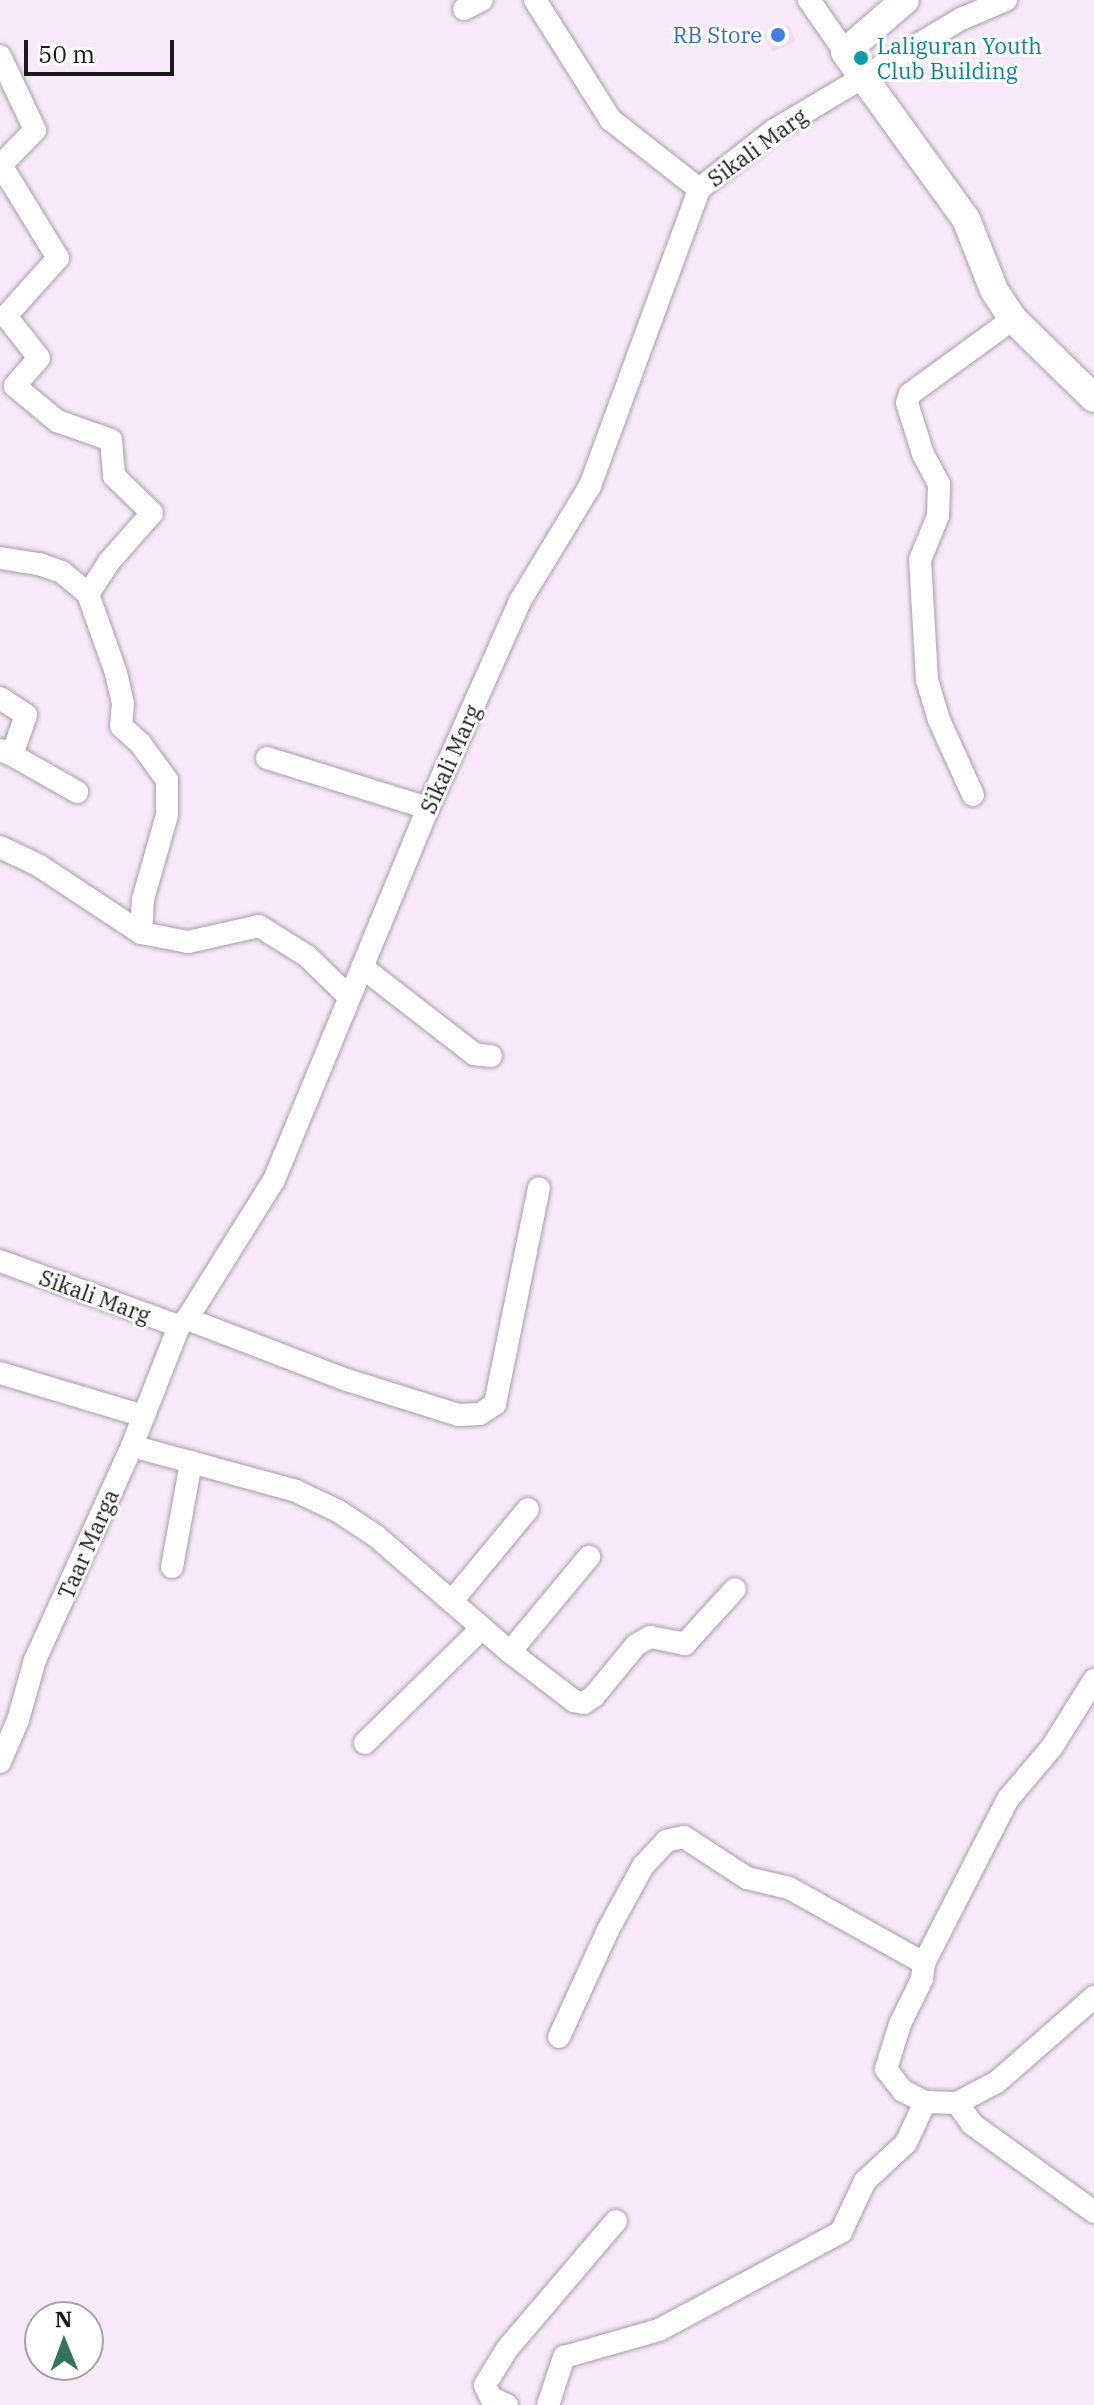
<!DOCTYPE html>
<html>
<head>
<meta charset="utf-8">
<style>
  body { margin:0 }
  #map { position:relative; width:1094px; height:2405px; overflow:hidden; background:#f7e9f9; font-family:"IBM Plex Serif",serif }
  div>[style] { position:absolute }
  .built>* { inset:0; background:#efdcf2; transform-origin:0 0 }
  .roads { filter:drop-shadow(0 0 2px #a99caa) drop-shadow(0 0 2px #a99caa) }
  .minor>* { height:22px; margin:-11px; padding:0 11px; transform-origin:11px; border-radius:11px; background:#fff }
  .tertiary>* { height:28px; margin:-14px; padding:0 14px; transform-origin:14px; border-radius:14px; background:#fff }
  .dots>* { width:22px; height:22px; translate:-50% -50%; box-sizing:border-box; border:4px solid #fff; border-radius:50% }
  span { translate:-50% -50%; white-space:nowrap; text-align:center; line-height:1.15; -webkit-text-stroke:6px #fff; paint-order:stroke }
  .shop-label { font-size:22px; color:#366cbe }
  .right { translate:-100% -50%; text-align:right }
  .culture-label { font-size:22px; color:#0d838f }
  .left { translate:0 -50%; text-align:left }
  .street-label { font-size:22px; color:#1c171d }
  .north { position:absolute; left:24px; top:2301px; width:80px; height:80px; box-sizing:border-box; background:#fff; border:2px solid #a4a2a5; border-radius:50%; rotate:359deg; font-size:22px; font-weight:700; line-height:32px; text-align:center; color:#1c171d }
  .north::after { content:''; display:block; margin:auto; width:28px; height:36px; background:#35725d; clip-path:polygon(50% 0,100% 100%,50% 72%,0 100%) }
  .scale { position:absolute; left:24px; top:40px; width:150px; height:36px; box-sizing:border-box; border:4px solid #1c171d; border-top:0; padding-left:10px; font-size:24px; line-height:28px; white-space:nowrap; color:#1c171d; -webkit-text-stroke:6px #fff; paint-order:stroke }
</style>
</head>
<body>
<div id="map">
  <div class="built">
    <i style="left:788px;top:24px;width:19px;height:26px;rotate:65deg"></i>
  </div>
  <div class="roads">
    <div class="minor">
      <i style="left:535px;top:0;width:142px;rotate:57.7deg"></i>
      <i style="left:611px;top:120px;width:112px;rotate:38.1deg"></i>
      <i style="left:809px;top:0;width:63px;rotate:55.3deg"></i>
      <i style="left:464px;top:9px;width:20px;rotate:-27deg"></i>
      <i style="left:0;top:56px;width:82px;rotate:64.7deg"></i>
      <i style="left:35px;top:130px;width:49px;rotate:134.2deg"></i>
      <i style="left:1px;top:165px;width:109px;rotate:58.5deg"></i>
      <i style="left:58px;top:258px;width:78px;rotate:131.9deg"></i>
      <i style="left:6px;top:316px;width:53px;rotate:51.8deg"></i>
      <i style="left:39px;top:358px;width:37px;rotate:131deg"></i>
      <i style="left:15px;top:386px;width:55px;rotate:39.8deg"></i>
      <i style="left:57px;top:421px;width:57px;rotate:19.4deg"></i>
      <i style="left:111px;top:440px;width:36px;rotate:85deg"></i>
      <i style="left:114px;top:476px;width:53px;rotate:44.2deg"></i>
      <i style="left:152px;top:513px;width:65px;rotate:131.3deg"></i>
      <i style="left:109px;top:562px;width:38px;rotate:123deg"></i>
      <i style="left:0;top:558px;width:39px;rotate:9deg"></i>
      <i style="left:39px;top:564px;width:24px;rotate:19deg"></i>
      <i style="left:62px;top:572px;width:34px;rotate:40deg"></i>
      <i style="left:88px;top:594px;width:84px;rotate:70.5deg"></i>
      <i style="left:116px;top:673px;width:32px;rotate:77deg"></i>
      <i style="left:123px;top:704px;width:22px;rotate:95deg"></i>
      <i style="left:121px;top:726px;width:25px;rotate:42deg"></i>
      <i style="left:140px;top:743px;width:46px;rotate:53.9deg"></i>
      <i style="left:167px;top:780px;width:35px;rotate:90deg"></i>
      <i style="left:167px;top:815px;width:87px;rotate:105.9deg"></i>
      <i style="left:143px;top:899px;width:34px;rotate:93deg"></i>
      <i style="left:0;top:698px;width:31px;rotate:33deg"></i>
      <i style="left:26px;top:715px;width:42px;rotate:109.3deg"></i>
      <i style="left:12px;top:755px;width:13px;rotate:-157deg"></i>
      <i style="left:12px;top:755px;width:75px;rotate:29.6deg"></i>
      <i style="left:267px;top:758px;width:169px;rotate:17.3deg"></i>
      <i style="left:973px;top:795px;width:82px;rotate:-114.4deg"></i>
      <i style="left:939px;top:720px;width:42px;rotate:-106.7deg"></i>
      <i style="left:927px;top:680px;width:120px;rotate:-93.3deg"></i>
      <i style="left:920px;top:560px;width:48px;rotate:-67.8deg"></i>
      <i style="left:938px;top:516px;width:32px;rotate:-88deg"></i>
      <i style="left:939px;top:484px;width:34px;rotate:-118deg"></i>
      <i style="left:923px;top:454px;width:53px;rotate:-107.4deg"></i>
      <i style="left:907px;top:403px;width:9px;rotate:-72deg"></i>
      <i style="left:910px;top:394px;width:127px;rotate:-36.1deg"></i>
      <i style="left:0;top:847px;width:42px;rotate:25.3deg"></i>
      <i style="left:38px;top:865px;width:123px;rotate:33.4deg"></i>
      <i style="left:141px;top:933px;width:48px;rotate:10.8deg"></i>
      <i style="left:188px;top:942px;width:73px;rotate:-12.7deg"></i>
      <i style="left:259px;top:926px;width:57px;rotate:32deg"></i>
      <i style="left:307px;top:956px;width:59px;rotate:44.3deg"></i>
      <i style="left:362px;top:967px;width:142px;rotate:37.8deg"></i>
      <i style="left:474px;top:1054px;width:17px;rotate:7deg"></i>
      <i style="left:0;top:1261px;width:190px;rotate:20deg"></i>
      <i style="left:187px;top:1319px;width:171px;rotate:20.9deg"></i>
      <i style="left:347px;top:1380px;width:117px;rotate:17.4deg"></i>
      <i style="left:459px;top:1415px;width:21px;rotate:-3deg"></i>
      <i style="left:480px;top:1414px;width:18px;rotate:-34deg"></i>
      <i style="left:495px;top:1404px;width:220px;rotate:-78.5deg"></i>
      <i style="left:0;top:1373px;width:149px;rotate:16.7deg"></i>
      <i style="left:132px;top:1446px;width:170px;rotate:15.3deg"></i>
      <i style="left:296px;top:1491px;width:47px;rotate:25.5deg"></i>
      <i style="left:338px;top:1511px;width:45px;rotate:33.3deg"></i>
      <i style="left:376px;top:1536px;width:177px;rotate:40.9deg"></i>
      <i style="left:510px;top:1652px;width:81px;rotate:37.4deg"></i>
      <i style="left:574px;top:1701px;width:10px;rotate:11deg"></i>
      <i style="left:584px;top:1703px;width:12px;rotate:-35deg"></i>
      <i style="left:594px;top:1696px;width:66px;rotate:-50.5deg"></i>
      <i style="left:636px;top:1645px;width:16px;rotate:-30deg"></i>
      <i style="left:650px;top:1637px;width:36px;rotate:11deg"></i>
      <i style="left:685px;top:1644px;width:74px;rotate:-47.7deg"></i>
      <i style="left:172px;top:1567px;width:107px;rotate:-79.7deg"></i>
      <i style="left:452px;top:1601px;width:119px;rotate:-50.4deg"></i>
      <i style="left:510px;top:1652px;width:124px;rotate:-50.3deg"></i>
      <i style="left:365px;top:1743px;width:164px;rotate:-44.5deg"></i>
      <i style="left:0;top:1762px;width:46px;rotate:-66.8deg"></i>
      <i style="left:18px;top:1720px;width:62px;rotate:-74.2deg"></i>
      <i style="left:35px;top:1660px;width:235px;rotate:-65.6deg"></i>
      <i style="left:132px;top:1446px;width:129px;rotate:-68.6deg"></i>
      <i style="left:179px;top:1326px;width:11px;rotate:-41deg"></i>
      <i style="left:187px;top:1319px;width:164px;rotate:-58deg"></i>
      <i style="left:274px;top:1180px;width:403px;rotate:-67.5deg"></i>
      <i style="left:428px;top:808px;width:227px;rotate:-66deg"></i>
      <i style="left:520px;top:601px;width:135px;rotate:-58.7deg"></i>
      <i style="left:590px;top:486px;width:316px;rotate:-69.8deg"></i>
      <i style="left:699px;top:189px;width:94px;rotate:-38.1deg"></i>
      <i style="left:773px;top:131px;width:219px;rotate:-30.8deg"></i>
      <i style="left:961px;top:19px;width:49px;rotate:-22.9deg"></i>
      <i style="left:559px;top:2037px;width:118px;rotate:-65.4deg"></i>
      <i style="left:608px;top:1930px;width:73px;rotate:-61.3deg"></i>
      <i style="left:643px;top:1866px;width:34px;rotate:-47deg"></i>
      <i style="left:666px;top:1841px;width:18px;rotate:-13deg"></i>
      <i style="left:684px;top:1837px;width:75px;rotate:33.1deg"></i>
      <i style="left:747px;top:1878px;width:43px;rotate:13.4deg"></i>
      <i style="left:789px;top:1888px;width:154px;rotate:29.1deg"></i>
      <i style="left:925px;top:2102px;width:25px;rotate:-153deg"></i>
      <i style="left:903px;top:2091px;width:28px;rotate:-128deg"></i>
      <i style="left:886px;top:2069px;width:47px;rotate:-72.7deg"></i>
      <i style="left:900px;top:2024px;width:50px;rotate:-63.9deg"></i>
      <i style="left:922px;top:1979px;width:16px;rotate:-83deg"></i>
      <i style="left:924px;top:1963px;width:184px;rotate:-62.9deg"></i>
      <i style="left:1008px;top:1799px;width:68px;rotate:-49.8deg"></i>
      <i style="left:1052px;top:1747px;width:79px;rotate:-57.9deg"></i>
      <i style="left:957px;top:2103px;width:26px;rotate:54deg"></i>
      <i style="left:972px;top:2124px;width:150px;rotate:35.8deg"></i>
      <i style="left:507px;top:2405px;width:17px;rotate:-156deg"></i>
      <i style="left:491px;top:2398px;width:14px;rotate:-115deg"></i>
      <i style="left:485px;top:2385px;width:42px;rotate:-58.6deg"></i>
      <i style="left:507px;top:2349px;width:168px;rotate:-49.6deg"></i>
      <i style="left:548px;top:2405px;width:51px;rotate:-71.6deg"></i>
      <i style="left:564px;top:2357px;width:99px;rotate:-15.9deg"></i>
      <i style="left:659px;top:2330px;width:207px;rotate:-28.3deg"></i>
      <i style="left:841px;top:2232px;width:56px;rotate:-64.8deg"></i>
      <i style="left:865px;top:2181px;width:56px;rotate:-42.8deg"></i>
      <i style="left:906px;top:2143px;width:45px;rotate:-65.1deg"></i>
      <i style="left:925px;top:2102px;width:32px;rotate:2deg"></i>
      <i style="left:957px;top:2103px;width:45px;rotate:-27.7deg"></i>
      <i style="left:997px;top:2082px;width:129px;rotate:-41.2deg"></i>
    </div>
    <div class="tertiary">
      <i style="left:905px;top:0;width:79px;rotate:139.1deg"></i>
      <i style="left:845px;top:52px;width:206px;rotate:54.1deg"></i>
      <i style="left:966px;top:219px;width:76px;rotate:68.5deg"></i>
      <i style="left:994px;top:290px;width:35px;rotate:57deg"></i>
      <i style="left:1013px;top:319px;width:113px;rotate:44.3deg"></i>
    </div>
  </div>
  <div class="dots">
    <i style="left:778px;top:35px;background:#3f7fe0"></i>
    <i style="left:861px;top:58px;background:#0f9aa8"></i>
  </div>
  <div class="shop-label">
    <span class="right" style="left:762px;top:35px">RB Store</span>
  </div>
  <div class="culture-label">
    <span class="left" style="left:877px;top:58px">Laliguran Youth<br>Club Building</span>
  </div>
  <div class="street-label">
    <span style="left:757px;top:147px;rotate:-36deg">Sikali Marg</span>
    <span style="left:450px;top:759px;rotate:-66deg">Sikali Marg</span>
    <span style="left:95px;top:1296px;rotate:20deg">Sikali Marg</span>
    <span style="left:88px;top:1544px;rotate:-66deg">Taar Marga</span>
  </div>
  <div class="north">N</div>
  <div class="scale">50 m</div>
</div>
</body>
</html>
